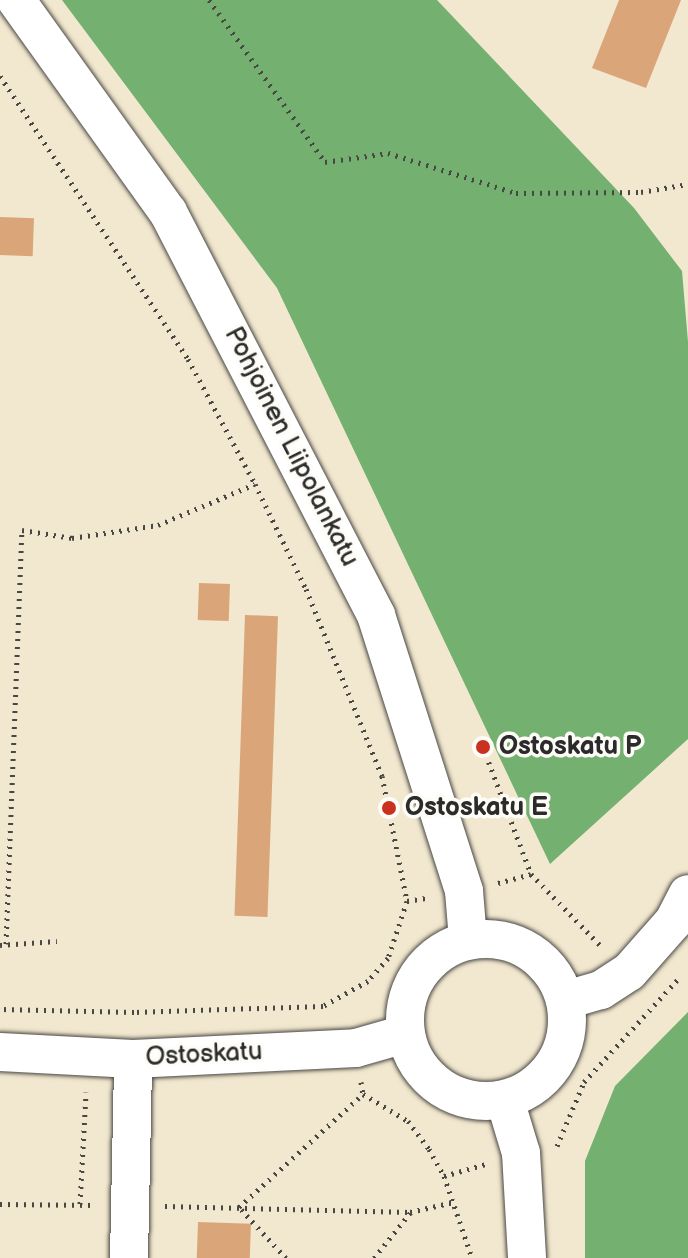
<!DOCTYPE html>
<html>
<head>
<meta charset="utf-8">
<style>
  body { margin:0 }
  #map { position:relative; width:688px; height:1258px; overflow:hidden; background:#f2e8cf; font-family:"Balsamiq Sans",sans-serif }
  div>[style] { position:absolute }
  .forest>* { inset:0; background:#74b06f }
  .building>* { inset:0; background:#daa578; transform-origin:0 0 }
  .path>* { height:5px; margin-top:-2.5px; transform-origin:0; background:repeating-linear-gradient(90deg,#494744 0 2px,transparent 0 8px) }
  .roads { filter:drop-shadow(0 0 2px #494744) drop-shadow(0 0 2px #494744) }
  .minor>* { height:38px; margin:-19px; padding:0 19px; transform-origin:19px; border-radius:19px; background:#fff }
  .minor>.ring { margin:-19px; padding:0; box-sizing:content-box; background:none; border:38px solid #fff; border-radius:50% }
  .dots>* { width:22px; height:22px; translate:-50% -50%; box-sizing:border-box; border:4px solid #fdfcf7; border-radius:50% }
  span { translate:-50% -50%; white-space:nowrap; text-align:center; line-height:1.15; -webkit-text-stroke:7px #fdfcf7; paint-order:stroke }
  .street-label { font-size:26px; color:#2b2b2b }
  .poi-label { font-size:26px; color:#2b2b2b; font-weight:700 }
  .left { translate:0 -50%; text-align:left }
</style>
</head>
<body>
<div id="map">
  <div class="forest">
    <i style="clip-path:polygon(62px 0,437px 0,634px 208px,682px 271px,688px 342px,688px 739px,550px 864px,277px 288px)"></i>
    <i style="clip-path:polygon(688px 1012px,688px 1258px,585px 1258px,585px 1161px,615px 1086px)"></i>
  </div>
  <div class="building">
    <i style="clip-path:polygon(619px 0,681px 0,646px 88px,592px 68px)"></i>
    <i style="left:0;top:217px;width:34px;height:38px;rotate:2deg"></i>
    <i style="left:199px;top:583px;width:31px;height:37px;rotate:2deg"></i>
    <i style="left:245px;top:615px;width:33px;height:301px;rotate:2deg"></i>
    <i style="left:198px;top:1222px;width:53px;height:36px;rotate:2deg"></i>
  </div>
  <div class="path">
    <i style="left:209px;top:0;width:199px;rotate:54.4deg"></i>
    <i style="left:325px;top:162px;width:64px;rotate:-8.1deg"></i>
    <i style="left:388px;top:153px;width:134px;rotate:17.4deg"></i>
    <i style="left:516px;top:193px;width:125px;rotate:-0.5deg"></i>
    <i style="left:641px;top:192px;width:48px;rotate:-9.7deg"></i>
    <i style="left:0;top:76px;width:340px;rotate:56.4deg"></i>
    <i style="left:188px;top:359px;width:142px;rotate:61.8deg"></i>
    <i style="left:255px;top:484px;width:117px;rotate:64.1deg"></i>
    <i style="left:306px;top:589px;width:202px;rotate:67.9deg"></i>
    <i style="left:382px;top:776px;width:127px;rotate:78.7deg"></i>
    <i style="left:407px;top:901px;width:60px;rotate:108.4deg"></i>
    <i style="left:388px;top:958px;width:30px;rotate:131deg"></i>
    <i style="left:368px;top:981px;width:51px;rotate:150.9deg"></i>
    <i style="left:323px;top:1006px;width:189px;rotate:178.2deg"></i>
    <i style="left:134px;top:1012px;width:134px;rotate:-178.7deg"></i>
    <i style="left:483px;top:747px;width:136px;rotate:69.3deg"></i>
    <i style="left:498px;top:883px;width:34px;rotate:-15deg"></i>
    <i style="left:531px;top:874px;width:100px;rotate:45.8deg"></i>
    <i style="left:407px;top:901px;width:19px;rotate:-9deg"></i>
    <i style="left:6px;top:944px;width:414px;rotate:-87.8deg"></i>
    <i style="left:22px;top:530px;width:51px;rotate:9.1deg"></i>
    <i style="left:72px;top:538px;width:87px;rotate:-8.6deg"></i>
    <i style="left:158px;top:525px;width:105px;rotate:-22.9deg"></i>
    <i style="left:0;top:945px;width:57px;rotate:-4deg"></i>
    <i style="left:361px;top:1082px;width:12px;rotate:81deg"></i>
    <i style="left:363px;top:1094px;width:52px;rotate:31deg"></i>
    <i style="left:408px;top:1121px;width:35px;rotate:53deg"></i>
    <i style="left:429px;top:1149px;width:31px;rotate:61deg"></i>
    <i style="left:444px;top:1176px;width:87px;rotate:71.1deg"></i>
    <i style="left:557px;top:1146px;width:69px;rotate:-67.1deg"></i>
    <i style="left:584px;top:1082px;width:139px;rotate:-47.6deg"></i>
    <i style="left:444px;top:1176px;width:44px;rotate:-15.9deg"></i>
    <i style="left:0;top:1204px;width:95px;rotate:0.6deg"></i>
    <i style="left:80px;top:1204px;width:112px;rotate:-86.9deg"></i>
    <i style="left:165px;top:1206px;width:245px;rotate:1.4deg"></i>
    <i style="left:410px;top:1212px;width:45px;rotate:-12.8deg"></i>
    <i style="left:286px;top:1258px;width:69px;rotate:-132.7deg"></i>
    <i style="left:239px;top:1207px;width:168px;rotate:-42.3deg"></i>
    <i style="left:374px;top:1258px;width:58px;rotate:-51.3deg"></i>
  </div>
  <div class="roads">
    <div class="minor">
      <i style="left:16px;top:0;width:261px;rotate:54.4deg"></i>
      <i style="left:168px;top:212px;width:454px;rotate:62.7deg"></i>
      <i style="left:376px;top:615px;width:290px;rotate:72.3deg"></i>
      <i style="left:464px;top:891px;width:49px;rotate:85.3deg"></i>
      <i class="ring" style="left:405px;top:939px;width:124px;height:124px"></i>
      <i style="left:566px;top:1000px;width:36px;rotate:-16deg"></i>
      <i style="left:601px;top:990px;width:33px;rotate:-33deg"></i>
      <i style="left:629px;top:972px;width:68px;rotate:-48.6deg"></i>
      <i style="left:674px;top:921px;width:30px;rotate:-63deg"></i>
      <i style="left:0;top:1052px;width:133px;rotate:3deg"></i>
      <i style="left:133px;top:1059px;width:223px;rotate:-2.8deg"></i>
      <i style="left:356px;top:1048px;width:51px;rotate:-15.9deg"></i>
      <i style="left:505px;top:1100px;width:55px;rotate:73.2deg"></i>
      <i style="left:521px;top:1153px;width:105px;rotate:86.7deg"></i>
      <i style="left:129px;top:1258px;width:199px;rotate:-88.8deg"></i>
    </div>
  </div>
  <div class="dots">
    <i style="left:483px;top:747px;background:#c8321e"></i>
    <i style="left:389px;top:808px;background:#c8321e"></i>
  </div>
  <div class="street-label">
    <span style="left:291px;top:447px;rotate:63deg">Pohjoinen Liipolankatu</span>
    <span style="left:204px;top:1055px;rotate:-3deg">Ostoskatu</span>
  </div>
  <div class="poi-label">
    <span class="left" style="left:499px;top:747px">Ostoskatu P</span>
    <span class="left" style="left:405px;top:808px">Ostoskatu E</span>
  </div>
</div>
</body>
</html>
